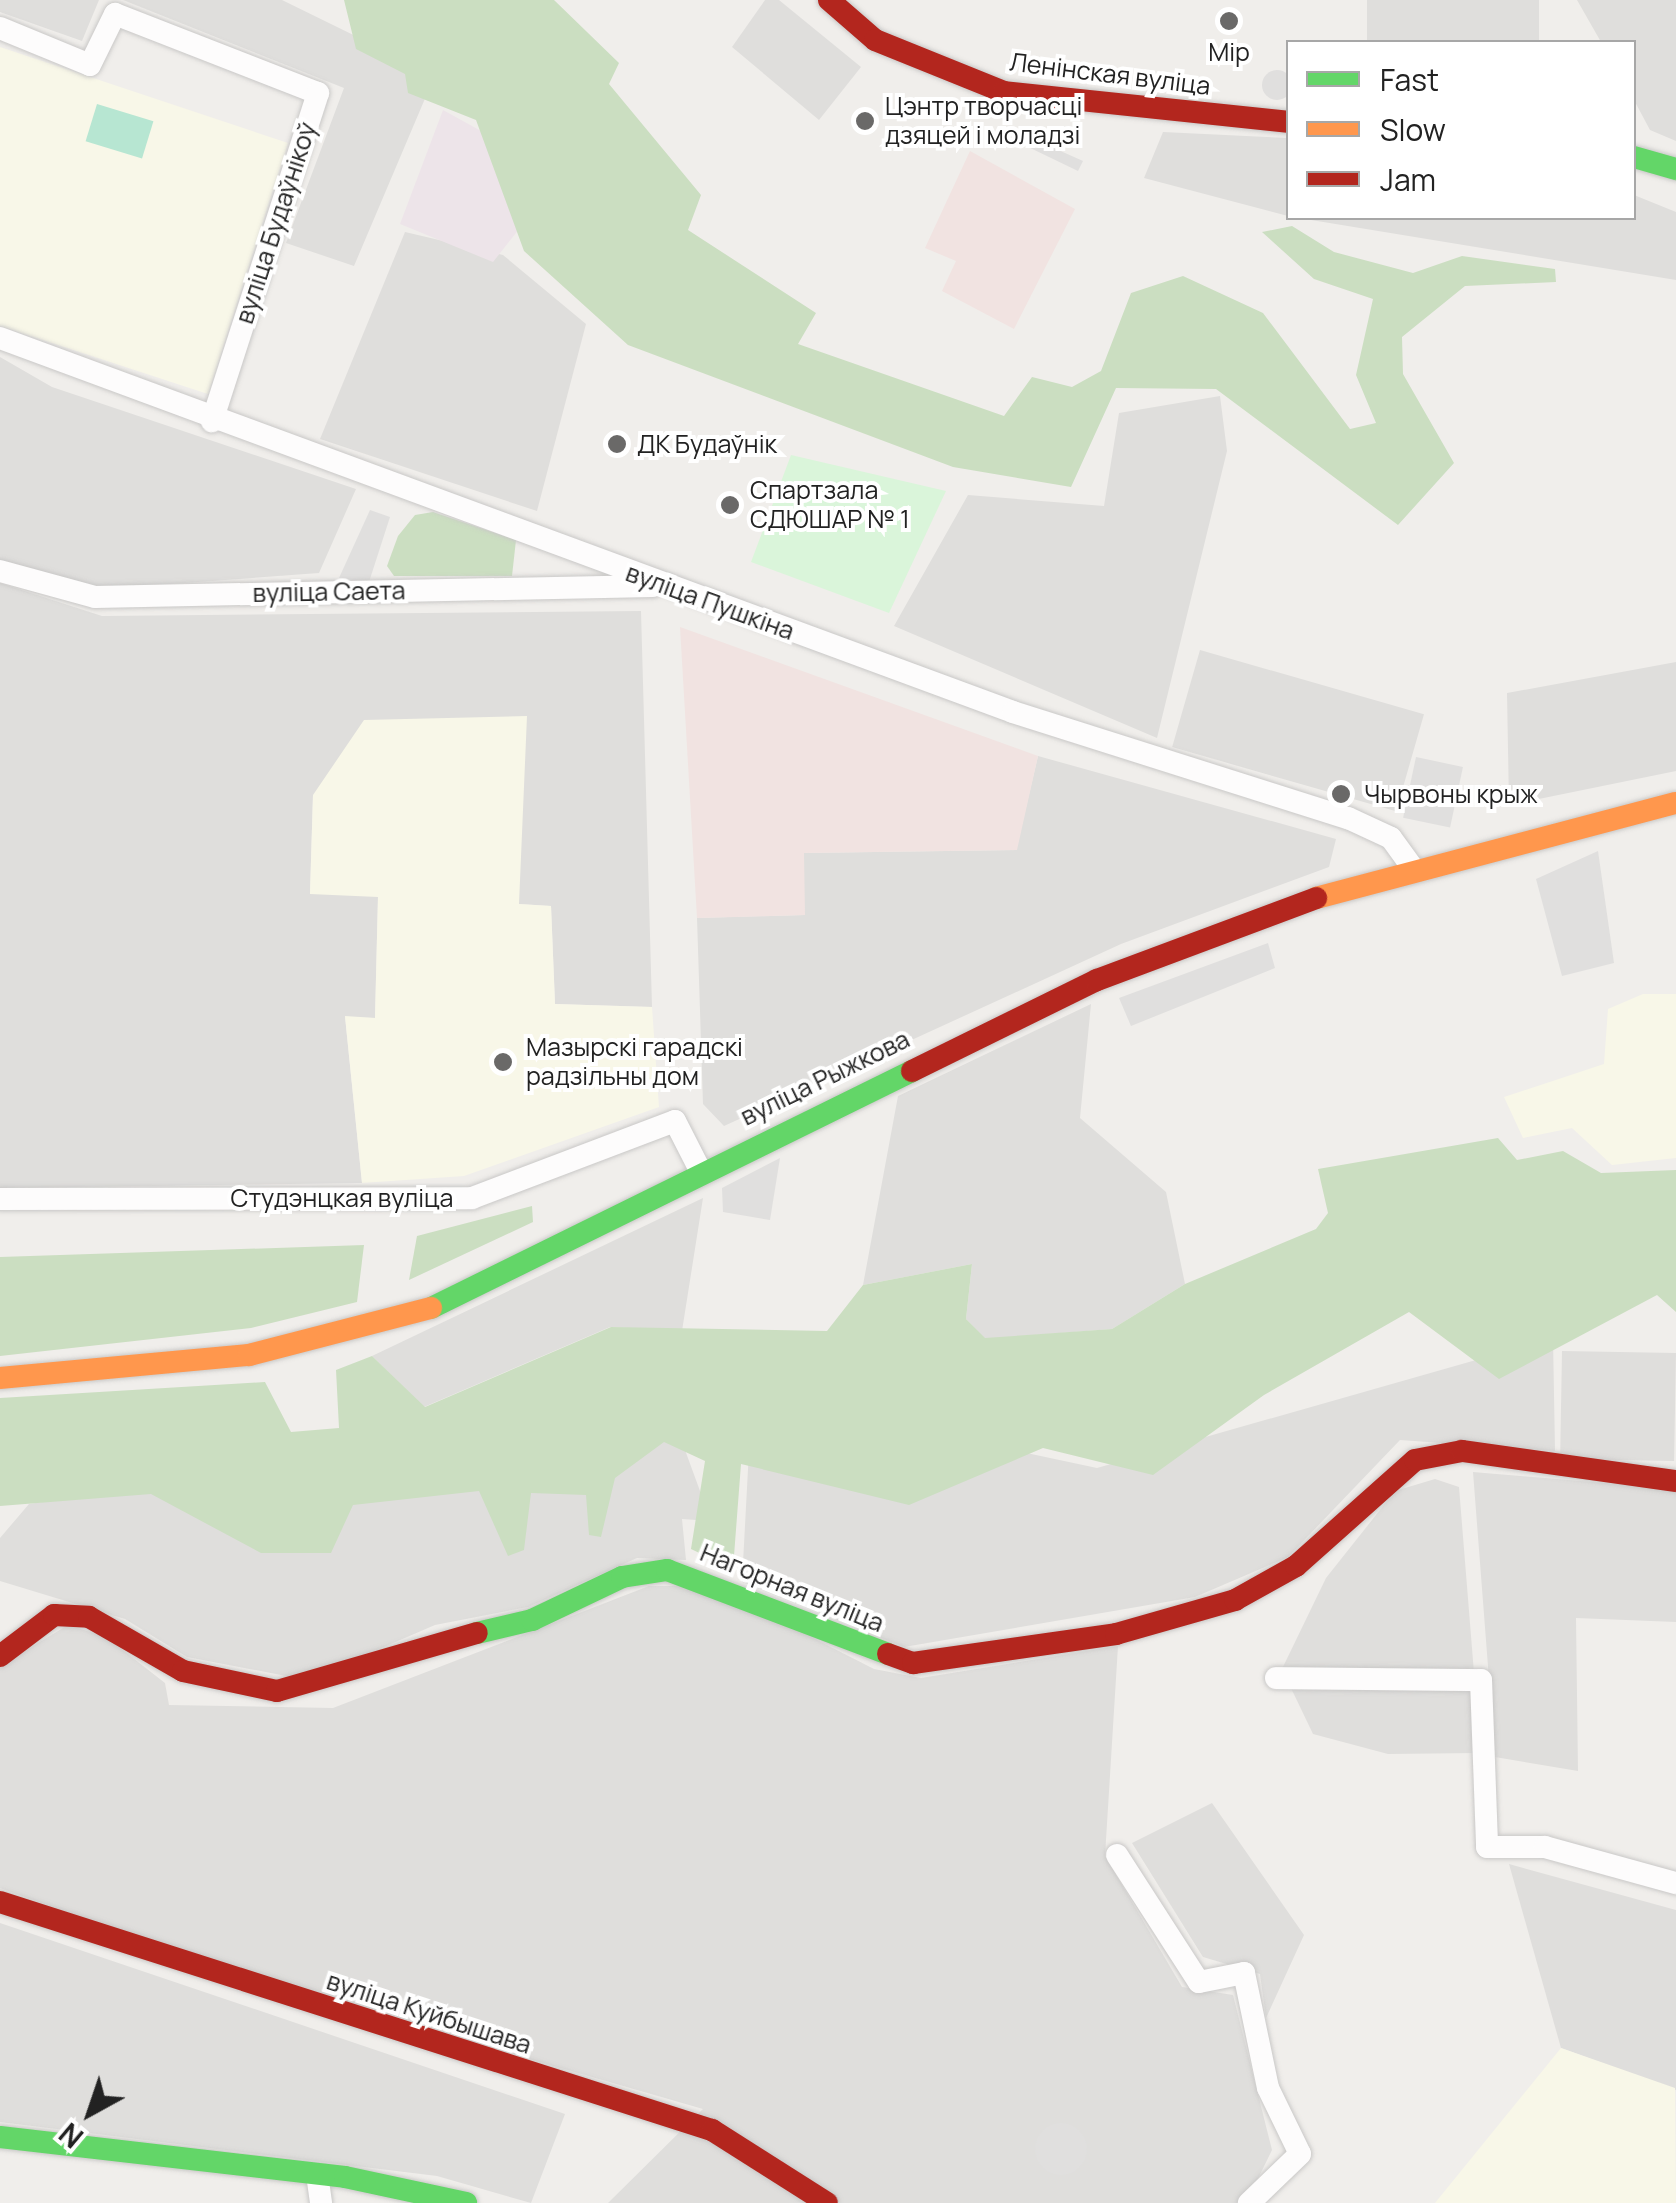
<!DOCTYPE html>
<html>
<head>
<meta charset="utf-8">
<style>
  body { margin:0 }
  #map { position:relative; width:1676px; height:2203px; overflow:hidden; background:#f0eeeb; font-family:Manrope,sans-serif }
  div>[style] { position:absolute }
  .residential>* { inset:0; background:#dfdedc; transform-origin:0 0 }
  .commercial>* { inset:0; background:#f1e3e1 }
  .industrial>* { inset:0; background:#ede4e9 }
  .education>* { inset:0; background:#f8f7e8 }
  .forest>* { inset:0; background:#cbdec1 }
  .park>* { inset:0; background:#daf5da }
  .pitch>* { inset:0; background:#b7e6d2; transform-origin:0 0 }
  .parking>* { inset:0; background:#e0dfde; transform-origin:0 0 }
  .round { border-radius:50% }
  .roads { filter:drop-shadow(0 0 2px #c9c8c7) drop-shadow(0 0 2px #c9c8c7) }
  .street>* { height:22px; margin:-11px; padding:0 11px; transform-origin:11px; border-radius:11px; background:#fdfcfc }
  .fast>* { height:22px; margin:-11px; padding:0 11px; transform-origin:11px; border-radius:11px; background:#63d668 }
  .slow>* { height:22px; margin:-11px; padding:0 11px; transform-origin:11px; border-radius:11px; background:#ff974d }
  .jam>* { height:22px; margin:-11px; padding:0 11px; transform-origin:11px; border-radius:11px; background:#b3261e }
  .dots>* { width:28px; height:28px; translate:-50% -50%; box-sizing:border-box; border:5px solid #fff; border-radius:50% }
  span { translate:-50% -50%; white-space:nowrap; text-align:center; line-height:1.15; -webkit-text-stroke:8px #fff; paint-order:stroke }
  .poi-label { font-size:25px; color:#222 }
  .left { translate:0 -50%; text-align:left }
  .street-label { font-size:25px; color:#222 }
  .legend { position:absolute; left:1286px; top:40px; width:350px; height:180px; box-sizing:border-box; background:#fff; border:2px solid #a7a7a7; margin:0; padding:12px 18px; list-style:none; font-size:30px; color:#222 }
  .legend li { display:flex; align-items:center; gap:20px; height:50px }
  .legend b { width:50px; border:2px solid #a7a7a7 }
  .north { position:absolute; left:40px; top:2063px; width:100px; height:100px; -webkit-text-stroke:8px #fff; paint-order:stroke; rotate:220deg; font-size:28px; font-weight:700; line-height:40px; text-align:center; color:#222 }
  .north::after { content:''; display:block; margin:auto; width:35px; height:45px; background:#222; clip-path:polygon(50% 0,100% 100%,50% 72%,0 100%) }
</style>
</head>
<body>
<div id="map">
  <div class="residential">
    <i style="clip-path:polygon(0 0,99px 0,82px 41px,0 12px)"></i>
    <i style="clip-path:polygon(123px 0,282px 0,435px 75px,354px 266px,286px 243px,344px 88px)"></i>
    <i style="clip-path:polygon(765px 0,779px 0,861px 67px,819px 120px,732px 47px)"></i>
    <i style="left:1367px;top:0;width:172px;height:42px"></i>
    <i style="clip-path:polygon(1577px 0,1676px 0,1676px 141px,1650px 130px,1634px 100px,1634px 42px,1601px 42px)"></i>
    <i style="clip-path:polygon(1163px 132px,1288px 138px,1288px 216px,1144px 178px)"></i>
    <i style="clip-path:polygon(1634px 195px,1676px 212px,1676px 280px,1299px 218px,1634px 218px)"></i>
    <i style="clip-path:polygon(405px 232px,503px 255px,586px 324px,537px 511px,320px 439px)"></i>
    <i style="clip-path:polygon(0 357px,52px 387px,356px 489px,319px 573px,88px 590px,0 565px)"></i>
    <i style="clip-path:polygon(1220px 396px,1227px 451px,1157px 738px,894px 626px,968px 495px,1104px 506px,1119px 413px)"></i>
    <i style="clip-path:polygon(0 583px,102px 616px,641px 611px,652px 1007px,555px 1004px,551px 906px,518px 904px,313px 795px,310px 893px,378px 896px,375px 1018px,345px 1017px,362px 1183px,0 1188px)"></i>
    <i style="left:1200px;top:650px;width:233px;height:101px;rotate:16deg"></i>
    <i style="clip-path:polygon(1676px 662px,1676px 771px,1509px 805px,1507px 693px)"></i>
    <i style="clip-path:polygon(1038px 756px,1336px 839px,1329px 867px,1121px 944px,724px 1126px,703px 1104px,697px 918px,804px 915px,803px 853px,1016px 850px)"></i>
    <i style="clip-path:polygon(1091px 1004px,1080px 1118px,1166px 1192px,1185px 1284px,1112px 1329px,985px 1339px,966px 1319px,972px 1264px,863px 1285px,898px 1096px)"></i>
    <i style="clip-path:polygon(703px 1198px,682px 1331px,610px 1327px,424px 1407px,372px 1356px)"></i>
    <i style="clip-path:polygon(1553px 1338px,1555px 1451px,1400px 1440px,1288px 1557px,1195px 1597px,904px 1647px,742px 1582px,752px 1394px,1097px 1468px)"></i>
    <i style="left:1562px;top:1351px;width:114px;height:108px;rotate:1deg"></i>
    <i style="clip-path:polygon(670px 1409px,711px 1521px,682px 1519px,686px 1560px,637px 1558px,528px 1607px,435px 1625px,307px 1680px,187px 1657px,125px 1619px,0 1581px,0 1538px,29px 1504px)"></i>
    <i style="clip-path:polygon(1473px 1472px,1676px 1489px,1676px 1622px,1576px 1618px,1578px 1771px,1495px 1757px)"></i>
    <i style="clip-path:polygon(1435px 1479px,1459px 1487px,1474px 1673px,1281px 1671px,1326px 1578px,1395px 1491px)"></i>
    <i style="clip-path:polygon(649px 1586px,711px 1586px,874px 1669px,921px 1678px,1118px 1646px,1105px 1856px,1182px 1987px,1233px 1995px,1272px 2150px,1246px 2203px,608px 2203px,703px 2109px,266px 1983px,0 1888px,0 1666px,68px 1625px,106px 1637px,165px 1683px,169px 1705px,333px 1708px)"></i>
    <i style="clip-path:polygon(1290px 1686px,1472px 1688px,1478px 1753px,1388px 1754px,1313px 1734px)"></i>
    <i style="clip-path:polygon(1212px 1803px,1304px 1935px,1266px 2018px,1260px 1974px,1203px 1957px,1132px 1843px)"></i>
    <i style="clip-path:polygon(1509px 1864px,1676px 1910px,1676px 2090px,1561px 2048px)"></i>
    <i style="clip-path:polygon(0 1923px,565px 2114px,531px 2203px,437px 2176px,0 2122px)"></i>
  </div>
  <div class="commercial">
    <i style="clip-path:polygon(970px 151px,1075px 209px,1014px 329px,942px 291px,956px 261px,925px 248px)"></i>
    <i style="clip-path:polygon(680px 627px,1038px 756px,1017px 850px,804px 853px,805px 915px,697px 918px)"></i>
  </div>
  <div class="industrial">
    <i style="clip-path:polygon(443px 110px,519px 152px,543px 199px,493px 262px,400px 224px)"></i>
  </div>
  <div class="education">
    <i style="clip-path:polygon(0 47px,288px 143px,208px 394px,0 326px)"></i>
    <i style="clip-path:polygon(527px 716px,519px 904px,551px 906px,555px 1004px,652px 1007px,659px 1107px,464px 1176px,362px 1183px,345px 1016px,375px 1018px,378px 897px,310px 894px,313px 795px,364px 720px)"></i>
    <i style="clip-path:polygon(1643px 994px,1676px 994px,1676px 1158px,1612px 1165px,1572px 1128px,1523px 1138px,1504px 1097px,1604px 1064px,1608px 1009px)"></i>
    <i style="clip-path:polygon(1561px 2048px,1675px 2088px,1676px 2203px,1435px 2203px)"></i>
  </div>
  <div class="forest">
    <i style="clip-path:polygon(344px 0,554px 0,619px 63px,609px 84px,701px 195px,688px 230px,816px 313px,798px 344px,1004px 416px,1032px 377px,1072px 387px,1101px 371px,1131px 293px,1183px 276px,1263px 313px,1350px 429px,1376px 423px,1356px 375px,1373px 299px,1314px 279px,1262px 232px,1292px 226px,1334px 252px,1413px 273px,1462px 256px,1555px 269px,1556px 282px,1465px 286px,1402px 337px,1403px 374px,1454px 463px,1398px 525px,1216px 389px,1116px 388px,1071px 487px,953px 467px,628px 345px,524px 251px,476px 120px,408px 93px,405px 74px,356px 49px)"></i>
    <i style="clip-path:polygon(433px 512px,516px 540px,512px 576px,394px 576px,387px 566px,398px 536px,415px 515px)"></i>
    <i style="clip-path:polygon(1498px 1138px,1517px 1160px,1563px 1151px,1601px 1173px,1676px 1170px,1676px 1312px,1657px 1295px,1499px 1379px,1409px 1312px,1264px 1395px,1153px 1475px,1043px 1448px,909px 1505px,741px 1464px,733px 1569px,691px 1549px,705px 1461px,664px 1442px,615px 1478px,601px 1537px,589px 1535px,586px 1495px,531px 1493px,524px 1550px,508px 1556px,479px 1491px,353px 1505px,331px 1553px,261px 1553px,151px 1494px,0 1506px,0 1398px,265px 1382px,291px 1432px,339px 1428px,336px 1370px,372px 1356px,425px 1407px,611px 1327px,827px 1331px,863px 1285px,972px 1264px,966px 1319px,985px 1338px,1112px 1329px,1185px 1284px,1316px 1229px,1328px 1213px,1318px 1169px)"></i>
    <i style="clip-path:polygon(532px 1206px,533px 1222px,409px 1280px,417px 1236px)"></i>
    <i style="clip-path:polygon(364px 1245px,357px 1302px,251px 1328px,0 1356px,0 1257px)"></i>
  </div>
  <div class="park">
    <i style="clip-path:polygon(791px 455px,946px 491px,889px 613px,751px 562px)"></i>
  </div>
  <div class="pitch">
    <i style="left:97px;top:104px;width:59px;height:39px;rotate:17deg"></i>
  </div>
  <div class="parking">
    <i class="round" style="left:1262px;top:70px;width:30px;height:30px"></i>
    <i style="clip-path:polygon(1027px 136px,1083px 161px,1078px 171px,1022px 144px)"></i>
    <i style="clip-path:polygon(370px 510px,390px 517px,369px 582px,339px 578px)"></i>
    <i style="left:1416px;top:757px;width:48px;height:62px;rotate:12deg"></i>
    <i style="clip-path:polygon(1598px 851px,1614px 963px,1562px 976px,1536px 879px)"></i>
    <i style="clip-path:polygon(1268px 943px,1275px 968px,1131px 1026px,1119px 998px)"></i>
    <i style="clip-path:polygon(780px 1158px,770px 1220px,723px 1212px,722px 1188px)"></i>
    <i class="round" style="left:1035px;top:2123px;width:52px;height:52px"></i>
  </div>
  <div class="roads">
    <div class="street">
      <i style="left:0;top:28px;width:97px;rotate:22.3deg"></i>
      <i style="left:90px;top:65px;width:57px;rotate:-63.9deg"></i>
      <i style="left:115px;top:14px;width:218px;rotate:21.3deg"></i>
      <i style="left:318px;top:93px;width:345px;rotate:107.9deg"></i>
      <i style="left:0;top:338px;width:1080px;rotate:20.26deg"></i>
      <i style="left:1013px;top:712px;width:351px;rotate:17.6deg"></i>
      <i style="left:1348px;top:818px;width:47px;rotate:24.9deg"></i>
      <i style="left:1391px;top:838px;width:37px;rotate:54deg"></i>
      <i style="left:0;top:571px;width:98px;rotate:15.3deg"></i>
      <i style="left:95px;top:597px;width:558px;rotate:-1.13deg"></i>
      <i style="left:0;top:1199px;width:472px;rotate:-0.1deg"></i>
      <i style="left:472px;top:1198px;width:217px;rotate:-20.8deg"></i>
      <i style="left:675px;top:1121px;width:55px;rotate:63deg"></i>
      <i style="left:1276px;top:1678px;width:205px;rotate:0.6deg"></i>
      <i style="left:1481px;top:1680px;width:167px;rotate:87.9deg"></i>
      <i style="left:1487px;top:1847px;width:58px"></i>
      <i style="left:1545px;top:1847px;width:136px;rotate:15.4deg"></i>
      <i style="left:1117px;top:1855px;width:151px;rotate:57.2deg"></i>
      <i style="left:1199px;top:1982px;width:46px;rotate:-11.3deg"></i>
      <i style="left:1244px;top:1973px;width:117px;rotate:78.2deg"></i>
      <i style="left:1268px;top:2088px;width:73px;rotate:64.1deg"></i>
      <i style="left:1300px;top:2154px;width:71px;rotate:136.1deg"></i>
      <i style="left:317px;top:2174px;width:29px;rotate:82deg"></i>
    </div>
    <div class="fast">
      <i style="left:1634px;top:157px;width:44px;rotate:15.9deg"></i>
      <i style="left:431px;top:1308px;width:536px;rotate:-26.23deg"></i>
      <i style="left:477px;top:1633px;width:57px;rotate:-13.3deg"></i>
      <i style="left:532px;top:1620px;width:100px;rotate:-25.5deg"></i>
      <i style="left:622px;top:1577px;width:46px;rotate:-8.8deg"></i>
      <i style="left:667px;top:1570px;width:236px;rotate:20.8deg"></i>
      <i style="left:0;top:2137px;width:347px;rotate:6.6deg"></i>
      <i style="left:345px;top:2177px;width:124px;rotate:12.1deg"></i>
    </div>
    <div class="slow">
      <i style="left:1316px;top:898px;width:372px;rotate:-14.8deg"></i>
      <i style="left:0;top:1378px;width:250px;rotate:-5.3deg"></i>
      <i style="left:249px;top:1355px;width:188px;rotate:-14.5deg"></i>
    </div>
    <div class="jam">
      <i style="left:829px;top:0;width:61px;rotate:41deg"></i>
      <i style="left:875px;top:40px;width:139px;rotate:22deg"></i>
      <i style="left:1004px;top:92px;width:286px;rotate:6deg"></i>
      <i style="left:912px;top:1071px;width:206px;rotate:-26.2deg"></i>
      <i style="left:1097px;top:980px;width:234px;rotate:-20.5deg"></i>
      <i style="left:888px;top:1654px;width:27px;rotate:20deg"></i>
      <i style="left:913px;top:1663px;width:205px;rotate:-8.1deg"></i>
      <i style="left:1116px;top:1634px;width:124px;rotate:-15.9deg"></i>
      <i style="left:1235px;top:1600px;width:70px;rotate:-29.1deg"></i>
      <i style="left:1296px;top:1566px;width:159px;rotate:-41.7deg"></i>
      <i style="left:1415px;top:1460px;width:48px;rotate:-10.8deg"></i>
      <i style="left:1462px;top:1451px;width:216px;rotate:8deg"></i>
      <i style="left:0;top:1656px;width:68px;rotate:-37.2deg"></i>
      <i style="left:54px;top:1615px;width:35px;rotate:3deg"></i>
      <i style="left:89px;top:1617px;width:108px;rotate:29.9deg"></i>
      <i style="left:183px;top:1671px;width:96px;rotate:12deg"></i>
      <i style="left:277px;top:1691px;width:208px;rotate:-16.2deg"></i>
      <i style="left:0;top:1902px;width:748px;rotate:17.76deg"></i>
      <i style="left:712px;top:2130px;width:136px;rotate:32.4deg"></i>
    </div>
  </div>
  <div class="dots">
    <i style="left:1229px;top:21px;background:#6a6968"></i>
    <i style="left:865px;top:121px;background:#6a6968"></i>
    <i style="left:617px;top:444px;background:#6a6968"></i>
    <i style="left:730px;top:505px;background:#6a6968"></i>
    <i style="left:1341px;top:794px;background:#6a6968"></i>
    <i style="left:503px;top:1062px;background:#6a6968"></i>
  </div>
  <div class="poi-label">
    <span style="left:1229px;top:52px">Мір</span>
    <span class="left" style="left:885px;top:121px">Цэнтр творчасці<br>дзяцей і моладзі</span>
    <span class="left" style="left:637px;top:444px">ДК Будаўнік</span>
    <span class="left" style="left:750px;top:505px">Спартзала<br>СДЮШАР № 1</span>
    <span class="left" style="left:1364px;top:794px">Чырвоны крыж</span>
    <span class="left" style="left:526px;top:1062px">Мазырскі гарадскі<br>радзільны дом</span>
  </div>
  <div class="street-label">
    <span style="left:1110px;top:74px;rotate:7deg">Ленінская вуліца</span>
    <span style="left:276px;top:223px;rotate:-72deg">вуліца Будаўнікоў</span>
    <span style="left:329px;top:592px;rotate:-1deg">вуліца Саета</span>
    <span style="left:710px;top:602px;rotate:20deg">вуліца Пушкіна</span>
    <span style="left:825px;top:1078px;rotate:-26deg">вуліца Рыжкова</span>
    <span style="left:342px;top:1198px">Студэнцкая вуліца</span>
    <span style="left:792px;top:1588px;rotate:22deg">Нагорная вуліца</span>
    <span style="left:429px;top:2013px;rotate:18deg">вуліца Куйбышава</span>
  </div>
  <ul class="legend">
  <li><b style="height:12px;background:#63d668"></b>Fast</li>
  <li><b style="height:12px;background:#ff974d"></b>Slow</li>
  <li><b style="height:12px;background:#b3261e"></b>Jam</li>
  </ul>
  <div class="north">N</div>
</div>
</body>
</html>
